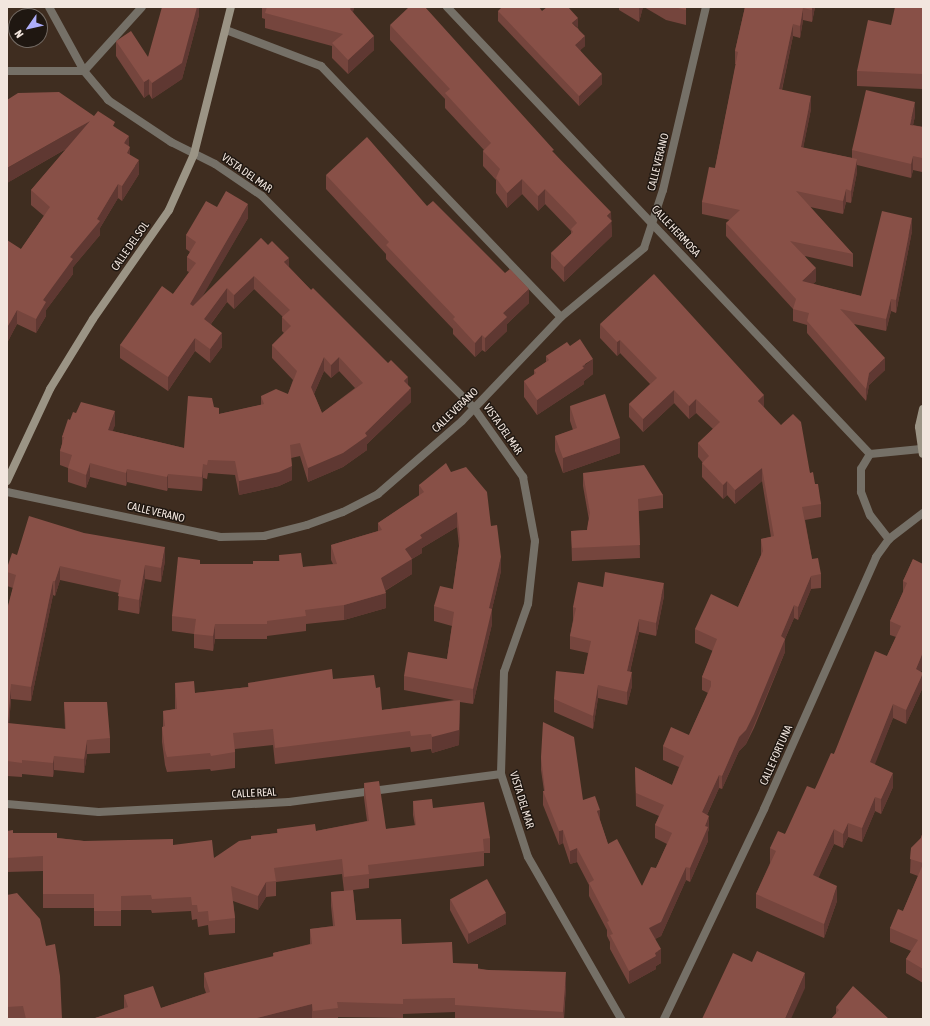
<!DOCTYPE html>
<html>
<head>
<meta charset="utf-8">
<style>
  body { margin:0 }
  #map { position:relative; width:930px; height:1026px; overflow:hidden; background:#3f2d20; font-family:"Asap Condensed",sans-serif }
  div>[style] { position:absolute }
  .lane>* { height:8px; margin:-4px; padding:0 4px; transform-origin:4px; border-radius:4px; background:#757067 }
  .street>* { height:8px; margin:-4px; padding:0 4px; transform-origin:4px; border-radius:4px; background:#757067 }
  .secondary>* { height:8px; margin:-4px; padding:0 4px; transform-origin:4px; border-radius:4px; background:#9b9485 }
  .wall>* { inset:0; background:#75453d }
  .shaded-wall>* { inset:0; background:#5f3832 }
  .building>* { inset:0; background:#885047; transform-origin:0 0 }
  span { translate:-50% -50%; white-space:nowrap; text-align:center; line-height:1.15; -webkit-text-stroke:3px #1f1711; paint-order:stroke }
  .street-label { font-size:11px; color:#f2e6de }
  .frame { position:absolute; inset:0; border:8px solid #f2e6de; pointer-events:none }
  .north { position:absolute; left:8px; top:8px; width:40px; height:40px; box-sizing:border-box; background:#1f1711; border:1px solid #736a63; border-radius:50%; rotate:236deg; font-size:11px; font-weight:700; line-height:16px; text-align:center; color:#f2e6de }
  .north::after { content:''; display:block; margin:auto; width:14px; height:18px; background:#aeaefb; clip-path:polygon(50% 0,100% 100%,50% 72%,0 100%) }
</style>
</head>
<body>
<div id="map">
  <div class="lane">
    <i style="left:226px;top:30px;width:102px;rotate:20.8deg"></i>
    <i style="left:321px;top:66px;width:347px;rotate:46.3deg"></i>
    <i style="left:84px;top:71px;width:86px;rotate:-47.8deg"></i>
  </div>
  <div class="street">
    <i style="left:49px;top:7px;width:73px;rotate:61.3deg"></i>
    <i style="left:84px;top:71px;width:38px;rotate:50deg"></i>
    <i style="left:108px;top:100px;width:76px;rotate:33.7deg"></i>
    <i style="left:171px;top:142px;width:49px;rotate:26.6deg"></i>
    <i style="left:215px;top:164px;width:57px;rotate:34.2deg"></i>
    <i style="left:262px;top:196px;width:300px;rotate:45deg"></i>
    <i style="left:474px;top:408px;width:85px;rotate:54.6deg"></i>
    <i style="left:523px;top:477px;width:65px;rotate:79.4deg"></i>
    <i style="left:535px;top:541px;width:63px;rotate:96.3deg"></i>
    <i style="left:528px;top:604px;width:72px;rotate:109.4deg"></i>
    <i style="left:504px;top:672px;width:102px;rotate:91.7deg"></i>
    <i style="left:501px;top:774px;width:87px;rotate:72deg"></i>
    <i style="left:528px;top:857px;width:187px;rotate:60.1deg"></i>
    <i style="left:447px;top:7px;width:615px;rotate:46.58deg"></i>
    <i style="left:870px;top:454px;width:51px;rotate:-5.6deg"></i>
    <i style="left:7px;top:71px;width:77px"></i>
    <i style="left:870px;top:454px;width:17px;rotate:121deg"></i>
    <i style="left:861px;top:469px;width:23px;rotate:90deg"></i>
    <i style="left:861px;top:492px;width:25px;rotate:69deg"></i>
    <i style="left:870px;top:515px;width:31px;rotate:52deg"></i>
    <i style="left:7px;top:492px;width:218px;rotate:11.9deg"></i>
    <i style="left:220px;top:537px;width:44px;rotate:-1.3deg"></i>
    <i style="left:264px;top:536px;width:44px;rotate:-14.3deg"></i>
    <i style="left:307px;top:525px;width:38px;rotate:-20deg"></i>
    <i style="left:343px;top:512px;width:39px;rotate:-27deg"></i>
    <i style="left:378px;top:494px;width:111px;rotate:-41deg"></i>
    <i style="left:462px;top:421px;width:144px;rotate:-46.4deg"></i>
    <i style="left:561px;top:317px;width:108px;rotate:-39.7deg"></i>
    <i style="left:644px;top:248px;width:61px;rotate:-71.9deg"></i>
    <i style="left:663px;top:190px;width:188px;rotate:-76.8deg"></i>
    <i style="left:7px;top:804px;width:92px;rotate:5deg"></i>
    <i style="left:99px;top:812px;width:190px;rotate:-3deg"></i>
    <i style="left:289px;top:802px;width:214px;rotate:-7.5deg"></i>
    <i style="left:664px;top:1019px;width:233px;rotate:-64.5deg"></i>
    <i style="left:764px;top:809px;width:276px;rotate:-66deg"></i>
    <i style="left:876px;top:557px;width:22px;rotate:-54deg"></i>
    <i style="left:889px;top:539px;width:43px;rotate:-37.4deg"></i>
  </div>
  <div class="secondary">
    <i style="left:923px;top:409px;width:18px;rotate:103deg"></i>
    <i style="left:919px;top:427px;width:27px;rotate:82deg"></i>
    <i style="left:7px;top:481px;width:102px;rotate:-64.9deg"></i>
    <i style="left:50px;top:389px;width:82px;rotate:-58.4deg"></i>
    <i style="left:93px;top:319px;width:133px;rotate:-55.1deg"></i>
    <i style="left:169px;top:210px;width:61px;rotate:-65.9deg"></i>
    <i style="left:194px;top:154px;width:152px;rotate:-75.9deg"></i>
  </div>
  <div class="wall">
    <i style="clip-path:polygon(199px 7px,199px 15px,182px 79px,152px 99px,149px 94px,144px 98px,116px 56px,116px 41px,148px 57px)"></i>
    <i style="clip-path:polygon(262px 7px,354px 7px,353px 12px,374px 50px,348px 74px,332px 58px,332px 46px,265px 28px,265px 19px,262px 18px)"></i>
    <i style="clip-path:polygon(619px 7px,643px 7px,639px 22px,619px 10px)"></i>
    <i style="clip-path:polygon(644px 7px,686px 7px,686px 25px,666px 20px)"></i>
    <i style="clip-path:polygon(745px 7px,815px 7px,812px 22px,803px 20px,800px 38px,793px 36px,782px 90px,811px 109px,803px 148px,852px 158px,852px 150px,915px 116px,913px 125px,923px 127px,922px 172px,913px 170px,911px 178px,857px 165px,857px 172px,851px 203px,846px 202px,843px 214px,810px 207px,853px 254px,853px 267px,805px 256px,816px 281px,813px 284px,861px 296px,912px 231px,896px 313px,891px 311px,886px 331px,854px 324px,885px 370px,869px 385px,866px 401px,807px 333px,807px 325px,793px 321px,793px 309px,726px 236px,726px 223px,730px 220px,702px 214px,702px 202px,715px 168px,736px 64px,735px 64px,735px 51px)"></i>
    <i style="clip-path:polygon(923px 7px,923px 89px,857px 86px,857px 71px)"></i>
    <i style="clip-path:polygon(498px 11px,542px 11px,578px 28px,585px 46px,580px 50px,602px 84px,579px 106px,498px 21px)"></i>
    <i style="clip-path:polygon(390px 25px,554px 153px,611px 221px,612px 236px,564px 282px,551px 268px,551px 253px,571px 234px,571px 231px,545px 204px,538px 211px,522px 194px,507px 208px,496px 193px,496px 180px,483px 166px,483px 151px,484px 150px,445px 108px,445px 99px,390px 40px)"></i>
    <i style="clip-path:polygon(94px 116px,115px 127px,129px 146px,130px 155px,139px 174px,122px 201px,118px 198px,100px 228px,100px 235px,73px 267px,73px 274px,46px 310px,46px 316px,36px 333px,17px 324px,7px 343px,21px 249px,44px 216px,31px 205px,31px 190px,66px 149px,7px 183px)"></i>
    <i style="clip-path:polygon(326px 175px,427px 206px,529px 303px,507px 324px,507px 331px,485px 352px,482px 350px,475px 357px,453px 334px,453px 329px,386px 259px,386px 254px,326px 189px)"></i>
    <i style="clip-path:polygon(evenodd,217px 207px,248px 218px,201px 298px,261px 238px,311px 290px,408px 385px,411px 402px,367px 444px,367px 450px,343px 467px,308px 482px,300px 456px,291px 458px,292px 480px,279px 486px,239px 495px,235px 475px,208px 473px,207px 479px,203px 478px,202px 491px,168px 488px,167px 491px,127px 482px,126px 486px,90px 477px,86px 488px,68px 482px,68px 468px,60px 465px,60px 451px,62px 444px,62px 437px,70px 420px,115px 425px,112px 431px,184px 448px,214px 407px,219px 414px,261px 405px,261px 396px,288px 394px,293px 380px,272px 358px,272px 345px,284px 333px,282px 331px,282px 317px,283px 317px,254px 289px,234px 309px,227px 302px,211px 324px,222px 347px,210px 363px,195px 351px,168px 391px,120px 358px,120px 345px,173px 294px,189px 272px,187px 271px,187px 257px,190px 252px,186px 249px,186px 235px,217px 207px,324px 371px,331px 378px,339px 371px,355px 388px,322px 413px,314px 394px,324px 371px)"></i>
    <i style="clip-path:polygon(600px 324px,764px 407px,810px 473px,815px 484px,821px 504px,821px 517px,805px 520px,812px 559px,821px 574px,821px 588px,811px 589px,798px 620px,794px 618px,785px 639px,785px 652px,754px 728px,746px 744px,739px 751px,722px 789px,719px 788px,707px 815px,709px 829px,708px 832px,708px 841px,690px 882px,686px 880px,661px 936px,655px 939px,661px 963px,656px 966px,656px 969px,629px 984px,610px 949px,610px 942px,607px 936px,607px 930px,589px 896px,589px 885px,577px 862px,570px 864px,563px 843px,559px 845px,543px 805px,543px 791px,544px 791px,541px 770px,541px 757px,583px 800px,600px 820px,608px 844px,642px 886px,656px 868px,667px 844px,655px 838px,655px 825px,659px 816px,636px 806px,635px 767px,672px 785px,679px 767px,663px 760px,663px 746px,689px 735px,708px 693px,702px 690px,702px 677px,713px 651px,695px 643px,695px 629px,738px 607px,761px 555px,761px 539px,771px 537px,762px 481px,735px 504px,727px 495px,723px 499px,702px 477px,702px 463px,703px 463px,698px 457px,698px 443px,713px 429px,696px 413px,689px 419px,674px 403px,643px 432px,629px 417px,629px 404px,650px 384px,620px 353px,617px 356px,600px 338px)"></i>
    <i style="clip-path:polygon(570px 346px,593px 374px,584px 381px,584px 384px,537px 415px,524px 397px,524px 381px,534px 375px,534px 370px,546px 362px,546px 356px)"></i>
    <i style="clip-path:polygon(570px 406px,620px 453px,563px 473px,555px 451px,555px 436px,573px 430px,570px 421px)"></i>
    <i style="clip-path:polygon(451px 472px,491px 526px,501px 571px,492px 609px,492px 624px,473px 704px,460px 702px,459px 745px,432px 753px,431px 749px,411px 752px,410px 747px,275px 764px,273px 745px,235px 749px,235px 768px,211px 771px,210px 769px,167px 772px,165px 765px,162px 742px,162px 727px,163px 727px,163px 711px,175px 709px,175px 683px,195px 693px,248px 687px,248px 683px,333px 679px,376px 688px,382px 710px,454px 700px,404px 690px,404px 676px,447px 659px,452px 626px,434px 621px,434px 606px,453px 589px,459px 546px,457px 527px,422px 548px,422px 553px,412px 559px,412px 574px,385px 591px,386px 608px,344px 620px,306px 624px,306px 631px,267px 636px,267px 639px,215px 639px,213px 651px,194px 648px,194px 634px,172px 631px,172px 616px,200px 564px,253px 564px,279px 561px,279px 555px,303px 567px,333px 564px,331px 560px,331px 545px,378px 531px,378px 523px,419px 496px,419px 485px)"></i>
    <i style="clip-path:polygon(583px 473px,663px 495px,663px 508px,639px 511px,640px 558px,572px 561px,571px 531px,587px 530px,589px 520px,583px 486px)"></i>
    <i style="clip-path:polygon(17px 555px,165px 561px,161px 582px,145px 579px,139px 614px,118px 610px,119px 593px,60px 580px,55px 596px,53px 595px,31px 701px,11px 699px,9px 724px,65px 729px,64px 702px,110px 738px,110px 753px,87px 754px,84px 773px,54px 770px,53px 777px,22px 774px,22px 777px,7px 776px,7px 610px,13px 588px,7px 586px,7px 568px)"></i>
    <i style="clip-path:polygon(913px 559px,923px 667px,921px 672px,923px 687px,906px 724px,893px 718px,874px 765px,893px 787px,881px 814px,875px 811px,862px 842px,848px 837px,843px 848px,834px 844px,818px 878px,837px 901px,824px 938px,756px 908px,756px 894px,770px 863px,770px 848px,785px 834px,815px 789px,887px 656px,896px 637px,890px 635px,890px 621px,903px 592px,903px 581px)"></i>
    <i style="clip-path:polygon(603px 587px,664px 596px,656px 636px,639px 632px,630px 672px,632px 686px,627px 705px,598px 698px,593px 729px,554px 712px,554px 699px,584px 674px,588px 653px,570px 649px,570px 636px,573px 620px,573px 607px)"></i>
    <i style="clip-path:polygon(364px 783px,386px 829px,415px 826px,413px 815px,413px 801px,433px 808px,490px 838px,490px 853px,484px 853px,484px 866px,369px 879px,369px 888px,353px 890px,356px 920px,402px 944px,453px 963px,566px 987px,564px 1019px,455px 1019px,455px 1012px,403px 1014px,403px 1018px,338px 1017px,338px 1019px,313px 1019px,312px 1018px,310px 1019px,92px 1019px,124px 1009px,124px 995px,161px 1008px,206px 993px,204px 987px,204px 973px,273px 957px,273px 953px,310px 944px,310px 929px,333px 926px,331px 906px,331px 892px,344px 891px,342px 874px,276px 882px,276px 896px,266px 897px,258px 910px,233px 901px,235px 918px,235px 933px,209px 935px,208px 925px,198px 927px,197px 919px,192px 920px,191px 911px,152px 913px,151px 910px,121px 910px,121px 926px,94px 926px,94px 908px,43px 908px,43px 871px,7px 872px,7px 831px,13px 833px,84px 841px,173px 845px,214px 858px,251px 840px,251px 836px,277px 833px,277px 829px,316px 831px,367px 821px,364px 798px)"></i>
    <i style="clip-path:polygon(923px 831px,923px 983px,906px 973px,906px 959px,911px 951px,890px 942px,890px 928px,903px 911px,918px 876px,910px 873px,911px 848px,921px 838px)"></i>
    <i style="clip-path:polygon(7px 895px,46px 946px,62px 1019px,7px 1019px)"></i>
    <i style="clip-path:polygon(450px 899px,506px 924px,468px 944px,450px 910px)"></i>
    <i style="clip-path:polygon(836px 1007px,889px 1019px,836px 1013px)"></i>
  </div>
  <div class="shaded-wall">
    <i style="clip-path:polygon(197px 7px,199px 7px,199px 15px,182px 79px,152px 99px,152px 83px)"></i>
    <i style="clip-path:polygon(351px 7px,354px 7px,350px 24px,350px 9px)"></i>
    <i style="clip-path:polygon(639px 7px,643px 7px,639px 22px)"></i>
    <i style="clip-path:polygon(812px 7px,815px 7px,812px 22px)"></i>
    <i style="clip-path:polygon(803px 8px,803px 20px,800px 38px,800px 26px)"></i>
    <i style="clip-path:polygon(578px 18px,578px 28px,572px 23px)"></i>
    <i style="clip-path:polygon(793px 24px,793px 36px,779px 102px,779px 89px)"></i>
    <i style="clip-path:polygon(374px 36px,374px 50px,348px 74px,348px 60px)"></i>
    <i style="clip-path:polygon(585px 36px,585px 46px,575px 55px,575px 45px)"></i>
    <i style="clip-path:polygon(602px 74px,602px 84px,579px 106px,579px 96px)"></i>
    <i style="clip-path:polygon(149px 79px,149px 94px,144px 98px,144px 82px)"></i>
    <i style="clip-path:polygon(811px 96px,811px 109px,801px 159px,801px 147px)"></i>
    <i style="clip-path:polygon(915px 102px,915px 116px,910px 139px,910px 125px)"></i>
    <i style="clip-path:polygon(90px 121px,90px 135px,7px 183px,7px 168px)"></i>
    <i style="clip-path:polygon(129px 136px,129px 150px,130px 147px,130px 161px,127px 168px,124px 143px)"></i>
    <i style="clip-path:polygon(923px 154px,923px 168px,922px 172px,922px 158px)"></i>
    <i style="clip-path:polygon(913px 156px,913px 170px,911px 178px,911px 164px)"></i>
    <i style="clip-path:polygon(857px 159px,857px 172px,851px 203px,851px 191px)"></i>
    <i style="clip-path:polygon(139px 160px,139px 174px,122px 201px,122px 186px)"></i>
    <i style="clip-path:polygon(522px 179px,522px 194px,507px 208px,507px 193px)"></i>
    <i style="clip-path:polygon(118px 184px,118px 198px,100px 228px,100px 235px,73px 267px,73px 274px,46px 310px,46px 316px,36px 333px,36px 319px,43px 300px,70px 257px,97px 219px)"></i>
    <i style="clip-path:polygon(545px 189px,545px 204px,538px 211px,538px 196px)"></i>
    <i style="clip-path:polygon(846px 189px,846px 202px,843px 214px,843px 201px)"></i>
    <i style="clip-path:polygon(248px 204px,248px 218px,190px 318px,190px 304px)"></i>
    <i style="clip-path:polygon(611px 212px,612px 236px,564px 282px,564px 267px)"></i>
    <i style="clip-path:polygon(912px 218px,912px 231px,896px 313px,896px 300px)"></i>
    <i style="clip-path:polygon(289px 258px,289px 271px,284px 262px)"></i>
    <i style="clip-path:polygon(816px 268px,816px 281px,802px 294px,802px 281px)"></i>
    <i style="clip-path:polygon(254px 276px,254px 289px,234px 309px,234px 295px)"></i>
    <i style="clip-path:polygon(227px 288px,227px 302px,204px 333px,204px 319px)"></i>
    <i style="clip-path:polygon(529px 289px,529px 303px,507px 324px,507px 331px,485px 352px,485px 338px,503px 313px)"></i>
    <i style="clip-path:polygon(891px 299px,891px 311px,886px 331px,886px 319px)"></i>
    <i style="clip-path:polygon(17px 310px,17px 324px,7px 343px,7px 328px)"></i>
    <i style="clip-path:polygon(222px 333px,222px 347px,210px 363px,210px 349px)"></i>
    <i style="clip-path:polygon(482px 335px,482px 350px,475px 357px,475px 343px)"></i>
    <i style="clip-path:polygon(195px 338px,195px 351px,168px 391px,168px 377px)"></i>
    <i style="clip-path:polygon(620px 340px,620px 353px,617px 356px,617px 342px)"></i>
    <i style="clip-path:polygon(324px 357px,324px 371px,311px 401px,311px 387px)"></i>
    <i style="clip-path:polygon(339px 357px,339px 371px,331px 378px,331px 365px)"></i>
    <i style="clip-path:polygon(885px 358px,885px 370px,869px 385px,866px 401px,866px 389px,869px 373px)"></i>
    <i style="clip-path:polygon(593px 359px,593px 374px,584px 381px,584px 384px,537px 415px,537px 400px)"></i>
    <i style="clip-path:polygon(408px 377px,408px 391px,404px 381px)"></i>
    <i style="clip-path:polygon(411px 388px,411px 402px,367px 444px,367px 450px,343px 467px,308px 482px,308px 468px,365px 433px)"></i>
    <i style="clip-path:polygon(674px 390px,674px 403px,643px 432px,643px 419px)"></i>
    <i style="clip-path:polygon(764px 395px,764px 409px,758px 401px)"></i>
    <i style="clip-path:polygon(696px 399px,696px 413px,689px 419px,689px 406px)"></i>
    <i style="clip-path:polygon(115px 411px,115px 425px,108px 444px,108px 430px)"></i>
    <i style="clip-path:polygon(620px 438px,620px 453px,563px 473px,563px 458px)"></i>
    <i style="clip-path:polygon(90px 463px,90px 477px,86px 488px,86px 475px)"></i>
    <i style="clip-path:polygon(203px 464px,203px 478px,202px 491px,202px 477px)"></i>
    <i style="clip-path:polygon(292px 466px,292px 480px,279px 486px,239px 495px,239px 481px)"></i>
    <i style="clip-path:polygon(762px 468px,762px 481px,735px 504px,735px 490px)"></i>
    <i style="clip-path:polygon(127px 469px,127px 482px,126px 486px,126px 473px)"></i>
    <i style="clip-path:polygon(168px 474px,168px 488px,167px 491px,167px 477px)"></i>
    <i style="clip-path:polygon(727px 481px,727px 495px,723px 499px,723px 485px)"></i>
    <i style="clip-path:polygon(457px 512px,457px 527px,422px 548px,422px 553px,412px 559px,412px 574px,381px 593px,381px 578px,405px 549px,420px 535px)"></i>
    <i style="clip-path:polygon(165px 547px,165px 561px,161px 582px,161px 568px)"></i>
    <i style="clip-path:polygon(501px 557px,501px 571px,492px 609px,492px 624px,473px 704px,473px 689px,489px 608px)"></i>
    <i style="clip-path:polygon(145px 565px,145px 579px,139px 614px,139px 600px)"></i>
    <i style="clip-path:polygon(60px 566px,60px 580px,55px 596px,55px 581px)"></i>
    <i style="clip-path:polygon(811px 576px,811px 589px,798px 620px,798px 607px)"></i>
    <i style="clip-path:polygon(53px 581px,53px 595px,31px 701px,31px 687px)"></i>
    <i style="clip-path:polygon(664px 583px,664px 596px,656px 636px,656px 623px)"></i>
    <i style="clip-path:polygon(386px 593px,386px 608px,344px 620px,344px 605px)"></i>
    <i style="clip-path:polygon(794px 605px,794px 618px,785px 639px,785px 652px,746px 744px,739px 751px,722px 789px,722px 776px,739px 737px)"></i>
    <i style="clip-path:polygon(639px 619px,639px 632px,627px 684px,627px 671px)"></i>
    <i style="clip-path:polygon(215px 624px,215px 639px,213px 651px,213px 636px)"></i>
    <i style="clip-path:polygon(923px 652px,923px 667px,916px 684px,916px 669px)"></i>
    <i style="clip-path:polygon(632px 672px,632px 686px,627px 705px,627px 692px)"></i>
    <i style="clip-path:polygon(923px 673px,923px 687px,906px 724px,906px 710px)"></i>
    <i style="clip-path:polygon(11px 684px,11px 699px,8px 738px,8px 723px)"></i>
    <i style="clip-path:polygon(598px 685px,598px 698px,593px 729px,593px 716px)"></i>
    <i style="clip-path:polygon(460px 700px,459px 745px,432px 753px,432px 737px)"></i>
    <i style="clip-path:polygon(893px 704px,893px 718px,870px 777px,870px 762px)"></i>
    <i style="clip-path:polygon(87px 740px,87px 754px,84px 773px,84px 759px)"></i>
    <i style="clip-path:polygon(54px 756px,54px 770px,53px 777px,53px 763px)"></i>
    <i style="clip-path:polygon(893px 773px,893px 787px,881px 814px,881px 799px)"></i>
    <i style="clip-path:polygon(719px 775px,719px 788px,702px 826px,702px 812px)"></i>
    <i style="clip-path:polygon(875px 797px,875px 811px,862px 842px,862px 828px)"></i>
    <i style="clip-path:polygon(600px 810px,600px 824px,597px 811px)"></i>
    <i style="clip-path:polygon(709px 816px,709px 829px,708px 832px,708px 841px,690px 882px,690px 868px,705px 826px)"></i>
    <i style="clip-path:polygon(848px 823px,848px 837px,843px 848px,843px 834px)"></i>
    <i style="clip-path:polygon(834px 829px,834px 844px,813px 890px,813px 875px)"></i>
    <i style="clip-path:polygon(563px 830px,563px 843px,559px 845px,559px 831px)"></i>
    <i style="clip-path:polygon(577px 848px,577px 862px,570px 864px,570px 851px)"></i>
    <i style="clip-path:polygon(686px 867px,686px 880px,661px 936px,649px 942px,649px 928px)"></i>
    <i style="clip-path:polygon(266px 882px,266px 897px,258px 910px,258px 896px)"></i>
    <i style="clip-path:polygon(837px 886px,837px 901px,824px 938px,824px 924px)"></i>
    <i style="clip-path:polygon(506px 913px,506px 924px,468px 944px,468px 934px)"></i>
    <i style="clip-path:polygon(661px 949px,661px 963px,656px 966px,656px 969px,629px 984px,629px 971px,655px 953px)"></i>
    <i style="clip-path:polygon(566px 972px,566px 987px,563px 1019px,563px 1012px)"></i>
    <i style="clip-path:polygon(805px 973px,805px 988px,791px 1019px,785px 1019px)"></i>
    <i style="clip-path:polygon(312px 1004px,312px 1018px,310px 1019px,253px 1019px)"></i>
  </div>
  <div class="building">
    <i style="clip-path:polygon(162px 7px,197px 7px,182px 63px,152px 83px,149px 79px,144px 82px,116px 41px,131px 31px,148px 57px)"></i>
    <i style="clip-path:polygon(267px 7px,351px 7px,350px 9px,374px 36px,348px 60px,332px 43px,343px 34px,265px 13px)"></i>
    <i style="clip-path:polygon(409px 7px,425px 7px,554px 150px,552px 151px,611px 212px,607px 216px,612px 221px,564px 267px,551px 253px,573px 232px,571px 229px,577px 223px,573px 218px,545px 189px,538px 196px,522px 179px,507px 193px,496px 178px,500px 169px,483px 151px,491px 143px,445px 93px,450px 89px,390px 25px)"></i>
    <i style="clip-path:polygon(502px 7px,539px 7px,542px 11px,547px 7px,568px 7px,578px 18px,572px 23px,585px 36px,575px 45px,602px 74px,579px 96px,498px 11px)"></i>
    <i style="clip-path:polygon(674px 7px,686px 7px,686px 10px)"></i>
    <i style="clip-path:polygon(745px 7px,812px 7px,812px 10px,803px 8px,800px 26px,793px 24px,779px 89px,811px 96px,801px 147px,857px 159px,851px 191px,846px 189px,843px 201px,796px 191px,853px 254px,790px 241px,816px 268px,802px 281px,861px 296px,882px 211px,912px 218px,896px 300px,891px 299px,886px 319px,840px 309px,885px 358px,869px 373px,866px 389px,807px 321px,809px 313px,793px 309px,796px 299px,726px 223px,740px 210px,702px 202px,709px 167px,715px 168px,738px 52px,735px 51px)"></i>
    <i style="clip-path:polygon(895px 7px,923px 7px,923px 74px,857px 71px,868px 20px,891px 25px)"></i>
    <i style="clip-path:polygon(866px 90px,915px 102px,910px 125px,923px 127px,923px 154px,922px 158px,913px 156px,911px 164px,852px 150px)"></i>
    <i style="clip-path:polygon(59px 92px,94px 116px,98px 111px,115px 122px,113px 126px,129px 136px,124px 143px,130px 147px,127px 153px,139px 160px,122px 186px,118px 184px,97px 219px,100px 221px,70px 257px,73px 259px,43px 300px,46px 302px,36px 319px,17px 310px,7px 328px,7px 240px,21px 249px,50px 207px,31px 190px,90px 121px,7px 168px,7px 100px,18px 93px)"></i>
    <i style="clip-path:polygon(367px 137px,427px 206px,433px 201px,505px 273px,510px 269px,529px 289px,503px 313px,507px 317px,485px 338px,482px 335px,475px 343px,453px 319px,455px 317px,386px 245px,389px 242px,326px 175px)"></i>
    <i style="clip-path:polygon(evenodd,226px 191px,248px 204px,190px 304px,193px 306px,261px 238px,268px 245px,272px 241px,289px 258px,284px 262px,311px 290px,313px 288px,388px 363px,391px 360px,408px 377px,404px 381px,411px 388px,365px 433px,367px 436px,343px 453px,308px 468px,300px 443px,290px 445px,292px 466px,279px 472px,239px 481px,235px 461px,208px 460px,207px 465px,203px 464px,202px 477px,168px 474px,167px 477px,127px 469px,126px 473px,90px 463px,86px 475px,68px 468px,72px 455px,60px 451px,64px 437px,62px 437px,68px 419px,70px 420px,73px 412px,76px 413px,81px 402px,115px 411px,108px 430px,184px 448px,188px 396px,212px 398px,214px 407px,219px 408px,219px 414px,264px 404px,261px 396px,276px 389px,288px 394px,297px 371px,272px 345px,291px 326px,282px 317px,290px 310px,254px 276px,234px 295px,227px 288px,204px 319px,222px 333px,210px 349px,195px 338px,168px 377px,120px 345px,162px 286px,173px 294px,196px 263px,187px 257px,196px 242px,186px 235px,206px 201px,217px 207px,226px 191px,324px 357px,331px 365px,339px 357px,363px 383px,322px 413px,311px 387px,324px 357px)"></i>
    <i style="clip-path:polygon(654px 274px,764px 395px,758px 401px,781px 425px,793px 414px,801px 422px,810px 473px,813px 472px,815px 484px,818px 484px,821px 504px,802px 507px,812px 559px,818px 558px,821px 574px,811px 576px,798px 607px,794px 605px,781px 636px,785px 639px,754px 714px,746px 730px,739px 737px,722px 776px,719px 775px,702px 812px,709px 816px,705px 826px,708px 827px,690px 868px,686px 867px,661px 922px,649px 928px,661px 949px,655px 953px,656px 956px,629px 971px,610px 935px,613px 934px,607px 922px,609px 921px,589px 883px,594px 880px,577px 848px,570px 851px,563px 830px,559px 831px,543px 791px,545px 791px,541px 757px,543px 722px,574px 737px,583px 800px,595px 796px,600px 810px,597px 811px,608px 844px,617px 839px,642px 886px,651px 867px,656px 868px,672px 833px,655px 825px,664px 805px,636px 793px,635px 767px,672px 785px,684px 756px,663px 746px,671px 727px,689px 735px,711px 686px,711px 681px,702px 677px,717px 639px,695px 629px,711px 594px,738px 607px,763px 551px,761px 539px,774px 536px,762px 468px,735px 490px,727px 481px,723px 485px,702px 463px,709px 456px,698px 443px,720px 422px,696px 399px,689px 406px,674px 390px,643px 419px,629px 404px,657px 378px,620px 340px,617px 342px,600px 324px)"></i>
    <i style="clip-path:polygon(580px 339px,593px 359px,582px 366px,584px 368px,537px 400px,524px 381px,536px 373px,534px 370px,549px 360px,546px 356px,567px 342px,570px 346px)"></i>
    <i style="clip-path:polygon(605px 394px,620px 438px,563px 458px,555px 436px,577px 428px,570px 406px)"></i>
    <i style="clip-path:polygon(446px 463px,451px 472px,466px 467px,487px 492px,491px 526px,497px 525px,501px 557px,489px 608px,492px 609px,473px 689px,404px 676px,408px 652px,447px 659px,454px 612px,434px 606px,440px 586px,453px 589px,460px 539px,457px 512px,420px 535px,422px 538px,405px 549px,412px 559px,381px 578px,386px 593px,344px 605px,305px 610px,306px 616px,267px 621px,267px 624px,215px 624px,213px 636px,194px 634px,196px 619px,172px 616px,178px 557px,200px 560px,200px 564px,253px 564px,253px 561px,280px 561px,279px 555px,301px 553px,303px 567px,337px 564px,331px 545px,382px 530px,378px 523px,424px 492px,419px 485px)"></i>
    <i style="clip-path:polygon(644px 465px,663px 495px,638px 499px,640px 545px,572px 548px,571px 531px,587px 530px,588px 523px,590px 513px,583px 473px)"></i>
    <i style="clip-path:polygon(29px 516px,84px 533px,165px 547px,161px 568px,145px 565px,139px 600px,118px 596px,121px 580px,60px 566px,55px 581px,53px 581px,31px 687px,11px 684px,8px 723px,66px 729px,64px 702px,107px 702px,110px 738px,87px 740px,84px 759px,54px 756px,53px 763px,22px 760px,22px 763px,7px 761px,7px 610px,16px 575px,7px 572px,7px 568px,12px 553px,17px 555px)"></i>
    <i style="clip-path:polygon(913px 559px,923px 564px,923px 652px,916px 669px,923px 673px,906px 710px,893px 704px,870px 762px,893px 773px,881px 799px,875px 797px,862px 828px,848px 823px,843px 834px,834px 829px,813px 875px,837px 886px,824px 924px,756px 894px,776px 851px,770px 848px,778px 831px,785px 834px,807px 786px,815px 789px,831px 753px,834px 754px,875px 651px,887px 656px,901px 626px,890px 621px,907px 583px,903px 581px)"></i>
    <i style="clip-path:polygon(605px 572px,664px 583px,656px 623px,639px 619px,627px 671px,632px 672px,627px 692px,598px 685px,593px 716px,554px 699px,556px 671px,584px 674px,591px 641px,570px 636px,576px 608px,573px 607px,578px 582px,603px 587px)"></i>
    <i style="clip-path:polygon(332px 669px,333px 679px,374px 675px,376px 688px,380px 687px,382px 710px,460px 700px,459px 730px,432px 737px,431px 734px,411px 736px,410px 731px,275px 748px,273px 729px,233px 733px,235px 752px,211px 756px,210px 753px,167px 757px,165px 750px,162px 727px,165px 726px,163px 711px,177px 709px,175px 683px,194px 681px,195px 693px,249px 687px,248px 683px)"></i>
    <i style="clip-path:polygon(379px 781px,386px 829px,416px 825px,413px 801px,432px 799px,433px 808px,484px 802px,490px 838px,483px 839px,484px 851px,368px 865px,369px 874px,344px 877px,342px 859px,274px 868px,276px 881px,266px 882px,258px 896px,231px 886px,235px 918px,209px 921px,208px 911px,198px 912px,197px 905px,192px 905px,191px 897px,152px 899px,151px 895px,121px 896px,121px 911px,94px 911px,94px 894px,43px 894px,43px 856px,7px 858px,7px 831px,13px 830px,13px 833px,57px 833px,57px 838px,84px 841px,173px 839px,173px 845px,212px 840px,214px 858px,239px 841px,251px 839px,251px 836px,278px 833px,277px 829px,315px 824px,316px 831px,369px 821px,364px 783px)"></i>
    <i style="clip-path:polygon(923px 831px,923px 863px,910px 859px,911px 848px,921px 838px)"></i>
    <i style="clip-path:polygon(923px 864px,923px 969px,906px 959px,918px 940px,890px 928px,898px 909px,903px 911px)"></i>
    <i style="left:487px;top:879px;width:39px;height:42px;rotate:61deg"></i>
    <i style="clip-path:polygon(353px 890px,356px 920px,401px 919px,402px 944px,452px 942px,453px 963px,478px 964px,478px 969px,489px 970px,566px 972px,563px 1012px,455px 1005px,455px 998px,403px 999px,403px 1004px,337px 1002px,338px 1008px,313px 1011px,312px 1004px,253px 1019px,92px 1019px,128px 1007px,124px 995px,153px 986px,161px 1008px,210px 992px,204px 973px,274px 956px,273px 953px,312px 944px,310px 929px,335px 926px,331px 892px)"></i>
    <i style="clip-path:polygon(17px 893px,40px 919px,46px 946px,55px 944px,60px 976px,62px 1019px,26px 1019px,23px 1006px,7px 1007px,7px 895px)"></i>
    <i style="clip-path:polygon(757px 951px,805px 973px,785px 1019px,702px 1019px,733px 953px,752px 962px)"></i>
    <i style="clip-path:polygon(853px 986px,889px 1019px,831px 1019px,839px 1010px,836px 1007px)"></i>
  </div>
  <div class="street-label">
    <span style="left:658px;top:162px;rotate:-76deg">CALLE VERANO</span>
    <span style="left:247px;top:173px;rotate:35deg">VISTA DEL MAR</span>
    <span style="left:676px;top:231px;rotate:47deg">CALLE HERMOSA</span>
    <span style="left:130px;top:246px;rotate:-55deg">CALLE DEL SOL</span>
    <span style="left:455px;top:410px;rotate:-44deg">CALLE VERANO</span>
    <span style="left:503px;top:429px;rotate:55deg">VISTA DEL MAR</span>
    <span style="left:156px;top:512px;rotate:13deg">CALLE VERANO</span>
    <span style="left:776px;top:755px;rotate:-66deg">CALLE FORTUNA</span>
    <span style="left:254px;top:793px;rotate:-3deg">CALLE REAL</span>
    <span style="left:522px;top:800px;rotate:73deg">VISTA DEL MAR</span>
  </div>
  <div class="frame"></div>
  <div class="north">N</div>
</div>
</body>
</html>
